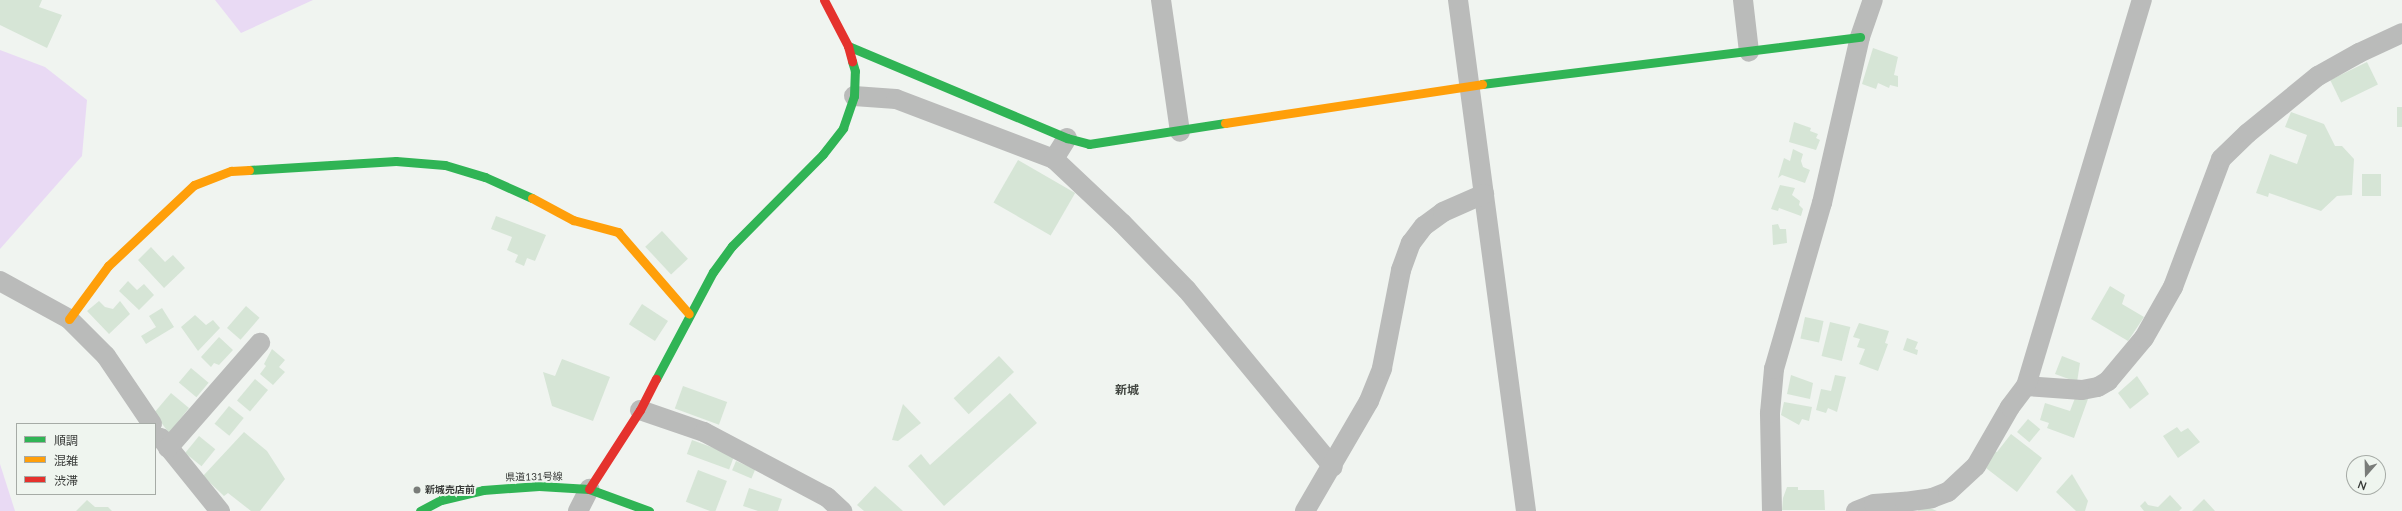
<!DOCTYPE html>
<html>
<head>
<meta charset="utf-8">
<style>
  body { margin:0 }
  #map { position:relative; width:2402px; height:511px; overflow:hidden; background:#f0f4f0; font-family:Lato,"Noto Sans JP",sans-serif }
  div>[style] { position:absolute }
  .green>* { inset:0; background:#e9daf4 }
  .building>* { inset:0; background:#d6e5d6; transform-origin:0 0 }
  .street>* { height:20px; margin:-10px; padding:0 10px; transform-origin:10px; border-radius:10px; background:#babbba }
  .fast>* { height:9px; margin:-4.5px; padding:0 4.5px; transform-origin:4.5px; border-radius:4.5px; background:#30b455 }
  .slow>* { height:9px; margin:-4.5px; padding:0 4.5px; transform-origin:4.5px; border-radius:4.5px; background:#ff9f0a }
  .jam>* { height:9px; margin:-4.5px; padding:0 4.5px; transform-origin:4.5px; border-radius:4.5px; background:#e5322d }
  .dots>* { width:11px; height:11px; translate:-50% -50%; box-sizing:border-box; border:2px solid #eff5ef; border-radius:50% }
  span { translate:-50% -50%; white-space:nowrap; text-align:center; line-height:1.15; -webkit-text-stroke:4px #eff5ef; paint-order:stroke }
  .street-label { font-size:10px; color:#393b39 }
  .poi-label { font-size:10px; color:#393b39; font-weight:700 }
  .left { translate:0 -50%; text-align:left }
  .quarter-label { font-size:12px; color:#424641; font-weight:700 }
  .legend { position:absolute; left:16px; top:423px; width:140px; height:72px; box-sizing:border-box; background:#eff5ef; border:1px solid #a6aba6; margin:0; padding:5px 7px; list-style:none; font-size:12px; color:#393b39 }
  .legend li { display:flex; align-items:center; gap:8px; height:20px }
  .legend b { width:20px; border:1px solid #a6aba6 }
  .north { position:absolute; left:2346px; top:455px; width:40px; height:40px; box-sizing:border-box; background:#eff5ef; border:1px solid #a6aba6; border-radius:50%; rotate:200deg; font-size:11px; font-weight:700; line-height:16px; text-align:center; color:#393b39 }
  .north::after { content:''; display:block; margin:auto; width:14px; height:18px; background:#797c79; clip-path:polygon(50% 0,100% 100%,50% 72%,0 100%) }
</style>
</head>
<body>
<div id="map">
  <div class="green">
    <i style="clip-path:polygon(215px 0,313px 0,241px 33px)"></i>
    <i style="clip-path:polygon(0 50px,45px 67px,87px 100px,82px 156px,0 249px)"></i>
    <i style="clip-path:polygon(0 464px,15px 511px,0 511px)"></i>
  </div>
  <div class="building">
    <i style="clip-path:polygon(0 0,42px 0,39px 7px,62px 15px,47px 48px,0 25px)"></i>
    <i style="clip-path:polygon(1873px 48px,1898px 57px,1894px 75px,1898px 76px,1898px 87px,1890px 85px,1889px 88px,1878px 83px,1876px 89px,1862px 84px)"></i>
    <i style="left:2367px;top:62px;width:25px;height:41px;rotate:64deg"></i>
    <i style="left:2397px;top:107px;width:5px;height:20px"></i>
    <i style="clip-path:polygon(2291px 112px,2324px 124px,2335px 146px,2342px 146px,2354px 159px,2352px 195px,2337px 196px,2321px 211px,2269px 193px,2268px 197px,2256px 193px,2270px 154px,2297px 164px,2307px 135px,2285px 127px)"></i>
    <i style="clip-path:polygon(1794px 122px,1811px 128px,1810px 131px,1818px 134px,1816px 138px,1820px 140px,1816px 150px,1789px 142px)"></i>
    <i style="clip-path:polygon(1793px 149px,1803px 154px,1801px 161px,1803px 167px,1810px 170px,1805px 183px,1782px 175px,1778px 178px,1784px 158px,1790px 161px)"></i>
    <i style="left:1018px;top:160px;width:66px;height:49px;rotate:30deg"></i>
    <i style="left:2362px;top:174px;width:19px;height:22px"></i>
    <i style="clip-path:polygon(1780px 185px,1795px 188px,1792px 195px,1800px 201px,1799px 205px,1803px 209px,1801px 216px,1779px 208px,1778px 211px,1771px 209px)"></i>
    <i style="clip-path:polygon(496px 216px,546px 235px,535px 261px,527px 258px,524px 266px,515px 262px,518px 255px,507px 250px,512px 237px,491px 229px)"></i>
    <i style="clip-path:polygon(1778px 224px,1780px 229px,1786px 229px,1787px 243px,1773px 245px,1772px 225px)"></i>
    <i style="left:662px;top:231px;width:38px;height:23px;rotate:47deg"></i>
    <i style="clip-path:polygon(151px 247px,165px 262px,173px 255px,185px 268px,164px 288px,138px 260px)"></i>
    <i style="clip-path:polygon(128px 281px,137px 290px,144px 284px,154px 295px,139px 310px,119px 291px)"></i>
    <i style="clip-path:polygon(2110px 286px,2125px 295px,2122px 304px,2144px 317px,2128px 341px,2091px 319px)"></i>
    <i style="clip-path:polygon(99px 301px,105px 307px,113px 309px,120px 301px,130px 314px,109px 334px,87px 311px)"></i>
    <i style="left:642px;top:304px;width:31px;height:24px;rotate:33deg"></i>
    <i style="left:246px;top:306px;width:18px;height:29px;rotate:41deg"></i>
    <i style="clip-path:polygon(162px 308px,174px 327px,146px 344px,141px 336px,156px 327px,149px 316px)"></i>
    <i style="clip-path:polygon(195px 315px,206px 325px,213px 320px,220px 328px,198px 351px,181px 327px)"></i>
    <i style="left:1805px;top:317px;width:19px;height:22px;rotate:12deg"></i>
    <i style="left:1830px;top:322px;width:21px;height:35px;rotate:14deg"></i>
    <i style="clip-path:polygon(1859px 323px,1889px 331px,1885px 343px,1888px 344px,1878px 371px,1859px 364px,1865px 349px,1857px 347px,1860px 339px,1853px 337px)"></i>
    <i style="clip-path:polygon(219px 337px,233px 350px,219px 365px,214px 363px,211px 367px,201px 357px)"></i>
    <i style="clip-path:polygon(1907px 338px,1918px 342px,1915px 349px,1918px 350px,1917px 355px,1903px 350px)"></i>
    <i style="clip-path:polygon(272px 349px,285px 360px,279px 367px,285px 372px,273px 385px,260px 374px,266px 366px,264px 364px)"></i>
    <i style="left:999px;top:356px;width:22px;height:62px;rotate:47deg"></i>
    <i style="clip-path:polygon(2062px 356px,2080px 363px,2077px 382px,2055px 374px)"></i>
    <i style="clip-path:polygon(562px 359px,610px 377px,593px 421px,552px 406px,543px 372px,555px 376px)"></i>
    <i style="left:191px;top:368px;width:23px;height:19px;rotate:40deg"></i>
    <i style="clip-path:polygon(1791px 375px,1813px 383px,1810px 399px,1787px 394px)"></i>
    <i style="clip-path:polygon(1835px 375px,1846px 377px,1837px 412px,1828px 408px,1826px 413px,1816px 410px,1821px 389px,1831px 391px)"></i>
    <i style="clip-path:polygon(2137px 376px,2149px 394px,2130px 409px,2118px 393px)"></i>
    <i style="left:255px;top:379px;width:17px;height:28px;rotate:40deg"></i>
    <i style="left:683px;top:386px;width:47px;height:24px;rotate:20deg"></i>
    <i style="clip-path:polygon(171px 393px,189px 408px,169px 433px,154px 413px)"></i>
    <i style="clip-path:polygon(1010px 393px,1037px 423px,944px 506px,908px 466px,921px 454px,930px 465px)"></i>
    <i style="clip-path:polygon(2075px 398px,2088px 399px,2074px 438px,2047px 428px,2049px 423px,2040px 420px,2045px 403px,2070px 411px)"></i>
    <i style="clip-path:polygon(1784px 402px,1812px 407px,1809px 421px,1802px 419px,1799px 425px,1781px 415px)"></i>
    <i style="clip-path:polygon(903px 404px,921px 423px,898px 441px,892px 440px)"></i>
    <i style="left:229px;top:406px;width:19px;height:23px;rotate:39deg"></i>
    <i style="left:2028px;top:419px;width:16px;height:17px;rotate:40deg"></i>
    <i style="clip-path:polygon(2177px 427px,2181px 432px,2188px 428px,2200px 442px,2178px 458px,2163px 436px)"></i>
    <i style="clip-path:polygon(244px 432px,267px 451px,285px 479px,260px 511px,251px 511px,228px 493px,224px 496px,203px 476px)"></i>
    <i style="clip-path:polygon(2011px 434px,2042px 458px,2017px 492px,1986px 468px,1994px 451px,1997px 452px)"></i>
    <i style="left:199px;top:436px;width:21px;height:22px;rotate:39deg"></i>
    <i style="left:692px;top:440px;width:45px;height:15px;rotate:20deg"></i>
    <i style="left:736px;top:461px;width:21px;height:10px;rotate:23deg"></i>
    <i style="left:698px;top:470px;width:31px;height:34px;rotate:21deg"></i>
    <i style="clip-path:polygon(2072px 474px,2088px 501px,2085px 511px,2076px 511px,2056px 492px)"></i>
    <i style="clip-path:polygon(875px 486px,903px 511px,864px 511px,857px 505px)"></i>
    <i style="clip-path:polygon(1787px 487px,1798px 487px,1798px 490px,1824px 490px,1825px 510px,1782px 510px,1783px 498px)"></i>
    <i style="clip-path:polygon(749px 488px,782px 499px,778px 511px,758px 511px,743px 506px)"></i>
    <i style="clip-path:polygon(2170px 495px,2182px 508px,2179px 511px,2144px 511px,2140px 506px,2145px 501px,2148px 505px,2158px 507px)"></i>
    <i style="clip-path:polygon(2204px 499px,2215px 511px,2192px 511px)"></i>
    <i style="clip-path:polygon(87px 500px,95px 507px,108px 507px,112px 511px,76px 511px)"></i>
    <i style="clip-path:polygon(1920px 504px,1937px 511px,1918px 511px)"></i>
  </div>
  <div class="street">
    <i style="left:1161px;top:0;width:133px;rotate:81.8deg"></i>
    <i style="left:1458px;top:0;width:516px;rotate:82.42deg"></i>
    <i style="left:1743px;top:0;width:52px;rotate:83.4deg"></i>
    <i style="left:854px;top:96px;width:42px;rotate:4.1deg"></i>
    <i style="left:896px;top:99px;width:169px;rotate:20.8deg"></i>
    <i style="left:1067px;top:138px;width:25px;rotate:122deg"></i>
    <i style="left:1054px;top:159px;width:93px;rotate:43.3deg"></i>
    <i style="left:1122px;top:223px;width:93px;rotate:45.9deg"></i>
    <i style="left:1187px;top:290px;width:229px;rotate:50.5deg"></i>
    <i style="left:0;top:281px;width:79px;rotate:28.8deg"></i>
    <i style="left:69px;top:319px;width:52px;rotate:45deg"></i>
    <i style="left:106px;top:356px;width:82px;rotate:55.9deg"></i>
    <i style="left:2026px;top:386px;width:56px;rotate:4.1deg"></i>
    <i style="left:2082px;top:390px;width:16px;rotate:-11deg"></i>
    <i style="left:2098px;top:387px;width:12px;rotate:-31deg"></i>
    <i style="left:2108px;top:381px;width:56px;rotate:-50.1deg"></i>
    <i style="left:2144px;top:338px;width:59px;rotate:-60.4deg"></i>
    <i style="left:2173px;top:287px;width:137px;rotate:-69.4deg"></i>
    <i style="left:2221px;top:159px;width:37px;rotate:-44deg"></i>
    <i style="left:2248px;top:133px;width:90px;rotate:-39.2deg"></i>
    <i style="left:2318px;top:76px;width:47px;rotate:-29.3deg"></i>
    <i style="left:2359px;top:53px;width:47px;rotate:-24.9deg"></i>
    <i style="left:640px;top:410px;width:68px;rotate:19deg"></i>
    <i style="left:704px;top:432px;width:139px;rotate:27.9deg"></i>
    <i style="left:827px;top:497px;width:21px;rotate:43deg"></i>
    <i style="left:161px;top:438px;width:94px;rotate:51.1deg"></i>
    <i style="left:168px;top:448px;width:140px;rotate:-48.8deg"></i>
    <i style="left:578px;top:511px;width:25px;rotate:-63deg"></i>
    <i style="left:1305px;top:511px;width:127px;rotate:-59.8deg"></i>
    <i style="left:1369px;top:401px;width:35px;rotate:-68deg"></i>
    <i style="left:1382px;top:368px;width:100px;rotate:-79deg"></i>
    <i style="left:1401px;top:270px;width:29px;rotate:-70deg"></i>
    <i style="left:1411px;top:243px;width:21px;rotate:-53deg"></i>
    <i style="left:1424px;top:226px;width:24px;rotate:-36deg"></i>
    <i style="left:1443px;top:212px;width:45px;rotate:-23.7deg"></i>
    <i style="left:1772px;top:511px;width:98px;rotate:-91.2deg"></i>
    <i style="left:1770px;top:413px;width:44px;rotate:-84.8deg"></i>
    <i style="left:1774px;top:369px;width:173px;rotate:-73.9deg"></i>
    <i style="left:1822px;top:203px;width:170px;rotate:-77.1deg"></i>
    <i style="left:1860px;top:37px;width:39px;rotate:-71deg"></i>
    <i style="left:1856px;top:511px;width:19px;rotate:-21deg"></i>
    <i style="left:1874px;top:504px;width:31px;rotate:-4deg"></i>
    <i style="left:1905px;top:502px;width:27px;rotate:-8deg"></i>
    <i style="left:1932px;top:498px;width:17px;rotate:-21deg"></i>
    <i style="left:1948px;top:492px;width:38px;rotate:-43deg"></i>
    <i style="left:1976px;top:466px;width:68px;rotate:-60deg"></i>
    <i style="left:2010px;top:407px;width:26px;rotate:-53deg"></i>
    <i style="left:2026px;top:386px;width:403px;rotate:-73.3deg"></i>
  </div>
  <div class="fast">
    <i style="left:848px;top:46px;width:238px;rotate:22.8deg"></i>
    <i style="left:1067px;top:138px;width:23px;rotate:15deg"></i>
    <i style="left:1089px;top:144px;width:138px;rotate:-8.8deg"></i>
    <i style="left:1482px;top:84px;width:381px;rotate:-7.1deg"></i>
    <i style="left:249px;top:170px;width:147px;rotate:-3.5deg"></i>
    <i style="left:396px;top:161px;width:49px;rotate:4.7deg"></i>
    <i style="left:445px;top:165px;width:42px;rotate:16.7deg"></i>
    <i style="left:485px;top:177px;width:51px;rotate:24.1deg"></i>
    <i style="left:656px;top:379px;width:121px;rotate:-62deg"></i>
    <i style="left:713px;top:272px;width:32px;rotate:-54deg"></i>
    <i style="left:732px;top:246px;width:129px;rotate:-45.3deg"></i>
    <i style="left:823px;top:154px;width:33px;rotate:-52deg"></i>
    <i style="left:843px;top:128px;width:34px;rotate:-71deg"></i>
    <i style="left:854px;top:96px;width:25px;rotate:-88deg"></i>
    <i style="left:855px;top:71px;width:10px;rotate:-107deg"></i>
    <i style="left:420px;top:511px;width:24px;rotate:-28deg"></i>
    <i style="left:441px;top:500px;width:43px;rotate:-13.4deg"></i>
    <i style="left:483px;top:490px;width:56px;rotate:-4.1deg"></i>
    <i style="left:539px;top:486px;width:50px;rotate:3.4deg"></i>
    <i style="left:589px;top:489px;width:64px;rotate:20.1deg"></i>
  </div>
  <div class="slow">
    <i style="left:1225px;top:123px;width:260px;rotate:-8.6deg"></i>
    <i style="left:532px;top:198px;width:47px;rotate:28.2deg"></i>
    <i style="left:573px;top:220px;width:47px;rotate:14.9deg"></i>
    <i style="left:618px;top:232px;width:108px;rotate:49.1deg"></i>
    <i style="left:69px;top:319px;width:66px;rotate:-53.7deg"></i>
    <i style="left:108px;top:266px;width:118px;rotate:-43.3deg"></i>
    <i style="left:194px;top:185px;width:40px;rotate:-21deg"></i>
    <i style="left:231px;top:171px;width:18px;rotate:-3deg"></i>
  </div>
  <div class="jam">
    <i style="left:824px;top:0;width:52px;rotate:62.4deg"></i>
    <i style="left:848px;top:46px;width:16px;rotate:75deg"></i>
    <i style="left:589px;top:489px;width:94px;rotate:-57.2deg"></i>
    <i style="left:640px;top:410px;width:35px;rotate:-63deg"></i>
  </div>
  <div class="dots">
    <i style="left:417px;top:490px;background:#797c79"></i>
  </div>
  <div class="street-label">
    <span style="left:534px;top:477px;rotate:-1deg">県道131号線</span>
  </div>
  <div class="poi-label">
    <span class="left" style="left:425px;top:490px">新城売店前</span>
  </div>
  <div class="quarter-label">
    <span style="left:1127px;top:390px">新城</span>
  </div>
  <ul class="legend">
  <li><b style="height:5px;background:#30b455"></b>順調</li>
  <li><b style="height:5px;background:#ff9f0a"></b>混雑</li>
  <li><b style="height:5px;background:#e5322d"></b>渋滞</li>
  </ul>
  <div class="north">N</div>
</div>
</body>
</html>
